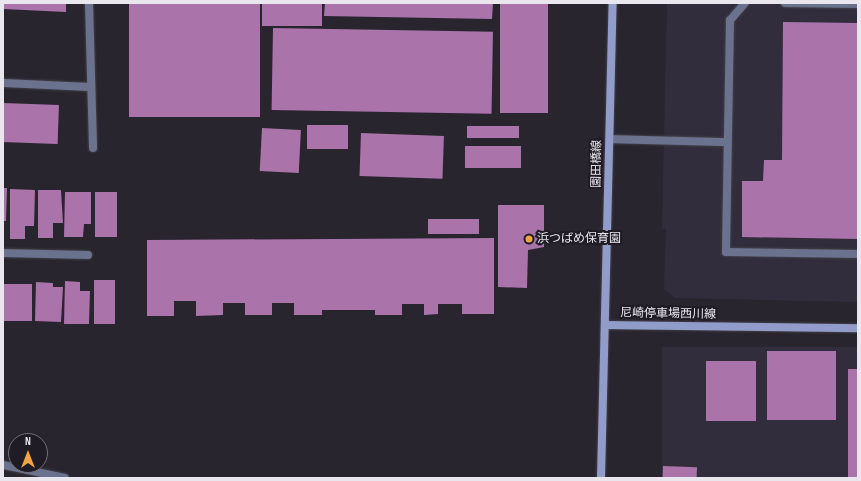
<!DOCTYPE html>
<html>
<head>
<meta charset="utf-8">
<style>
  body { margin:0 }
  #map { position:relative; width:861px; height:481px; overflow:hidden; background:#28252e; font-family:"Sofia Sans Condensed","Noto Sans JP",sans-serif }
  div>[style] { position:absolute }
  .built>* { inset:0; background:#322d3c; transform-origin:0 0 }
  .building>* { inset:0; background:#aa74ab; transform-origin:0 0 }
  .roads { filter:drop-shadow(0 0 1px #434049) drop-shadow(0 0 1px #434049) }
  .lane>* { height:8px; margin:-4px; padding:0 4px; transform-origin:4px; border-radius:4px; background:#6b728e }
  .street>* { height:8px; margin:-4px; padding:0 4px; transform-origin:4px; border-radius:4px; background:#6b728e }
  .secondary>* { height:8px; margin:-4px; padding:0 4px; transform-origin:4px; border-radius:4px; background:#919cca }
  .dots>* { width:11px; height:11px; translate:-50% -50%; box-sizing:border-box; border:2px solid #1f1c25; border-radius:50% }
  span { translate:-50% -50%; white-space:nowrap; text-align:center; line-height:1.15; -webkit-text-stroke:4px #1f1c25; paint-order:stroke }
  .street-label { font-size:12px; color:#e9e7ed }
  .poi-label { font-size:12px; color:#e9e7ed }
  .left { translate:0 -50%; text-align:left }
  .frame { position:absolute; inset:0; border:4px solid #e9e7ed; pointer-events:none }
  .north { position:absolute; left:8px; top:433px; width:40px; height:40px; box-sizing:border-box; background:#1f1c25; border:1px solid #706d75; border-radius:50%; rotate:0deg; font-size:11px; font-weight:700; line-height:16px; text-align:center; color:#e9e7ed }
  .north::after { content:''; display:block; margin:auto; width:14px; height:18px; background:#f1a540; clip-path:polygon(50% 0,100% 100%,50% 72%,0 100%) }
</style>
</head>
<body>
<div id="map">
  <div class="built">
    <i style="clip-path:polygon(667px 3px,858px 3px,858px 302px,675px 298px,664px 289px,666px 229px,662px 229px)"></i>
    <i style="left:858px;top:347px;width:131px;height:196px;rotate:90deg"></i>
  </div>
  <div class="building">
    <i style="clip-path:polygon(3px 3px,66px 3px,66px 12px,3px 9px)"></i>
    <i style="left:129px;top:3px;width:131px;height:114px"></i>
    <i style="left:262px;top:3px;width:60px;height:23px"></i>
    <i style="clip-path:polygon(325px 3px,493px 3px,492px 19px,324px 16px)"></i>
    <i style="left:500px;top:3px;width:48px;height:110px"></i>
    <i style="clip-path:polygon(783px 22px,858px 23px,858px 239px,742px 237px,742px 181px,763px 181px,764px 160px,782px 160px)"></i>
    <i style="left:273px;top:28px;width:220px;height:82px;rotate:1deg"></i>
    <i style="left:3px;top:103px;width:56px;height:39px;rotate:2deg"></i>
    <i style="left:307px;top:125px;width:41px;height:24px"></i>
    <i style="left:467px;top:126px;width:52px;height:12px"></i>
    <i style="left:262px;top:128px;width:39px;height:43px;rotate:3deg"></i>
    <i style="left:361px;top:133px;width:83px;height:43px;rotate:2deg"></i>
    <i style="left:465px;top:146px;width:56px;height:22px"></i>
    <i style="clip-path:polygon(3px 188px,7px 188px,6px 221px,3px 221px)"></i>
    <i style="clip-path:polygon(10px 189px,35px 190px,34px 226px,25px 226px,25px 239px,10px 239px)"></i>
    <i style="clip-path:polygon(38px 190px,61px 190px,63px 223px,53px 223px,53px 238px,38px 238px)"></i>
    <i style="clip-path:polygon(65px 192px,91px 192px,91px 224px,84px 224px,83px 237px,64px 237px)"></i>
    <i style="left:95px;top:192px;width:22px;height:45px"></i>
    <i style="clip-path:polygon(498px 205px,544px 205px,544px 247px,528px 250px,527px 288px,498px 287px)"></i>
    <i style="left:428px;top:219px;width:51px;height:15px"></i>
    <i style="clip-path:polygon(494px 238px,494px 314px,462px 314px,462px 304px,438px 304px,438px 314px,424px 315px,424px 304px,402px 304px,402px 315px,375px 315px,375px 310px,322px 310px,322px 315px,294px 315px,294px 303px,272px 303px,272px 315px,245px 315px,245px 303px,223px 303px,223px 315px,196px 316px,196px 301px,174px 301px,174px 316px,147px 316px,147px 240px)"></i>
    <i style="left:94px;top:280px;width:21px;height:44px"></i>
    <i style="clip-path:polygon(65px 281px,80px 282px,80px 291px,90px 291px,89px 324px,64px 324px)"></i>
    <i style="clip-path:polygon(36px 282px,53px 283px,53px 287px,63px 287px,61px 322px,35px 321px)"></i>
    <i style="left:4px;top:284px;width:28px;height:37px"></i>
    <i style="left:767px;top:351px;width:69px;height:69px"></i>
    <i style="left:706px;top:361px;width:50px;height:60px"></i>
    <i style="left:848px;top:369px;width:10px;height:109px"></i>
    <i style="left:663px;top:466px;width:34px;height:12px;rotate:2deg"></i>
  </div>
  <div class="roads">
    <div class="lane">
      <i style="left:89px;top:3px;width:145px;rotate:88.4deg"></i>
      <i style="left:745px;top:3px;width:23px;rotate:131deg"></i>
      <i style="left:730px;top:20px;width:232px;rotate:91deg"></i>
      <i style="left:726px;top:252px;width:132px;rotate:0.9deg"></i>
      <i style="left:785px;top:3px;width:73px;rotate:0.8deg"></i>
      <i style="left:3px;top:83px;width:88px;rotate:2.6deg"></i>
      <i style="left:610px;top:139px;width:117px;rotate:1.5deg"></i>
    </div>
    <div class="street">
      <i style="left:3px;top:253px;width:85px;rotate:1.3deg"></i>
      <i style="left:3px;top:465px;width:63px;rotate:11.8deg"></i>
    </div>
    <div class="secondary">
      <i style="left:606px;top:325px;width:252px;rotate:0.7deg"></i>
      <i style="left:601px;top:478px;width:475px;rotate:-88.6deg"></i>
    </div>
  </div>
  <div class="dots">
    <i style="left:529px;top:239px;background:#f1a540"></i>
  </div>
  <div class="street-label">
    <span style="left:597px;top:164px;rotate:-89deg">園田橋線</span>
    <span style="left:668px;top:314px;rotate:1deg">尼崎停車場西川線</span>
  </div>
  <div class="poi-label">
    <span class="left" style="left:537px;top:239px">浜つばめ保育園</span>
  </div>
  <div class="frame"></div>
  <div class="north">N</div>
</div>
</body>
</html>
